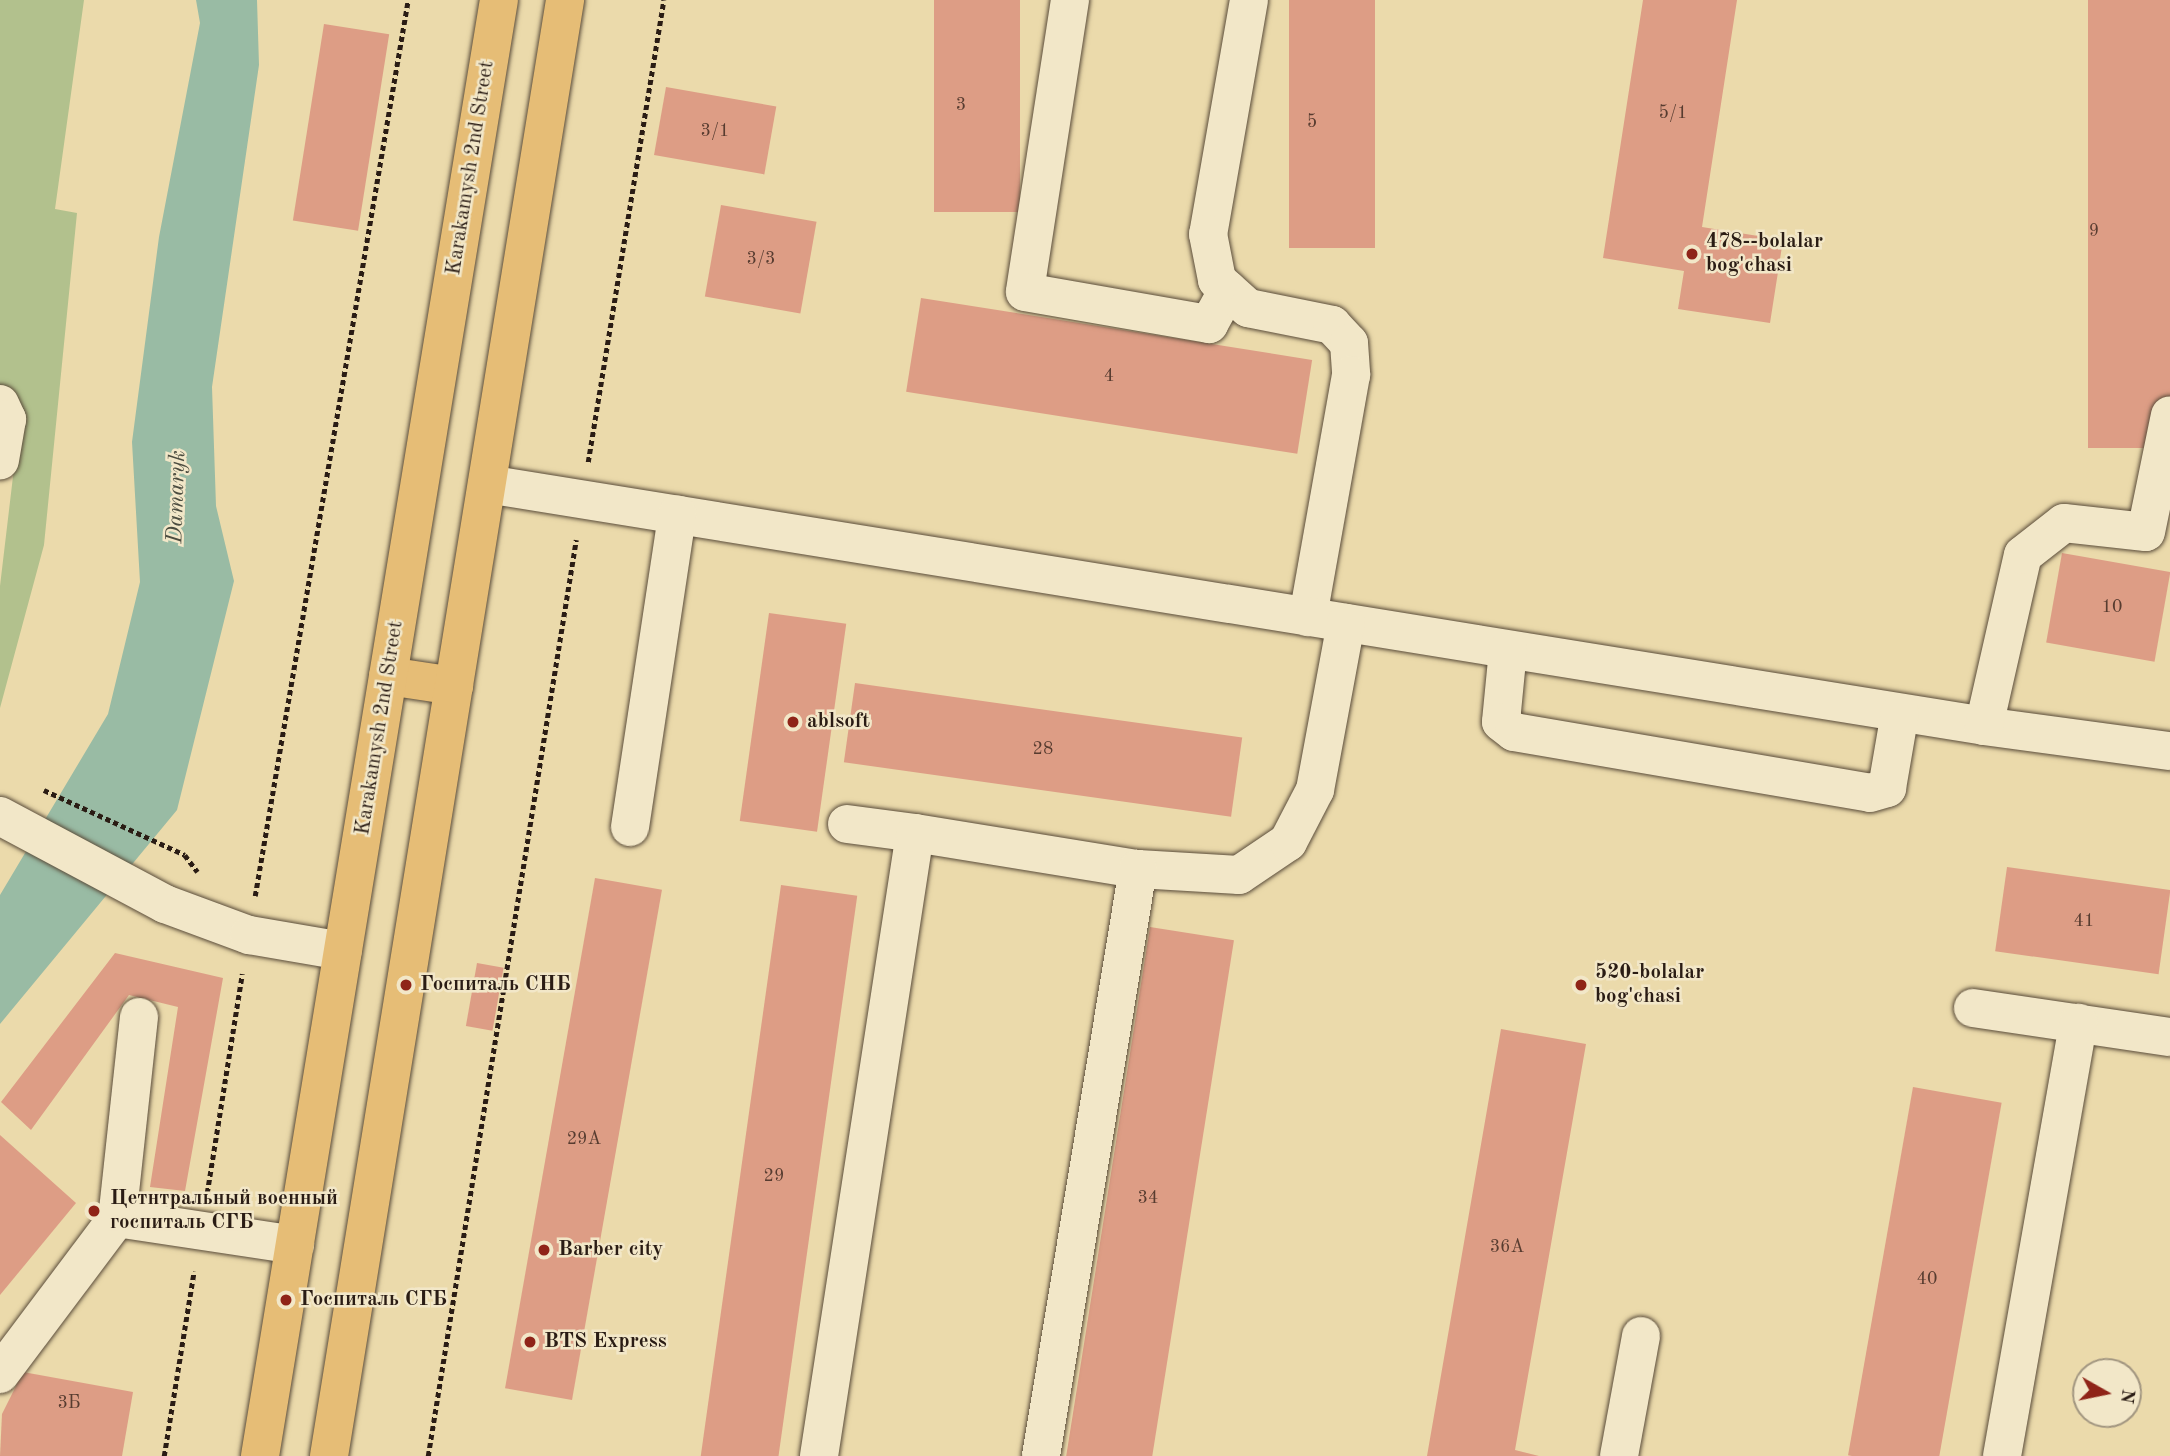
<!DOCTYPE html>
<html>
<head>
<meta charset="utf-8">
<style>
  body { margin:0 }
  #map { position:relative; width:2170px; height:1456px; overflow:hidden; background:#ebdaab; font-family:"Old Standard TT",serif }
  div>[style] { position:absolute }
  .green>* { inset:0; background:#b2c18d }
  .water>* { inset:0; background:#99bba4 }
  .building>* { inset:0; background:#dd9d85; transform-origin:0 0 }
  .path>* { height:4.5px; margin-top:-2.25px; transform-origin:0; background:repeating-linear-gradient(90deg,#2a1c14 0 5px,transparent 0 8.5px) }
  .roads { filter:drop-shadow(0 0 2px #5a4c3a) drop-shadow(0 0 2px #5a4c3a) }
  .minor>* { height:38px; margin:-19px; padding:0 19px; transform-origin:19px; border-radius:19px; background:#f2e7c8 }
  .major>* { height:38px; margin:-19px; padding:0 19px; transform-origin:19px; border-radius:19px; background:#e6bd76 }
  .dots>* { width:19px; height:19px; translate:-50% -50%; box-sizing:border-box; border:4px solid #f2e7c8; border-radius:50% }
  span { translate:-50% -50%; white-space:nowrap; text-align:center; line-height:1.15; -webkit-text-stroke:5px #f2e7c8; paint-order:stroke }
  .number-label { font-size:18px; color:#573c30 }
  .number-label span { -webkit-text-stroke-width:0 }
  .street-label { font-size:21px; color:#2a1c14 }
  .poi-label { font-size:21px; color:#2a1c14; font-weight:700 }
  .left { translate:0 -50%; text-align:left }
  .water-label { font-size:23px; color:#4b4c3f; font-style:italic }
  .north { position:absolute; left:2072px; top:1358px; width:70px; height:70px; box-sizing:border-box; background:#f2e7c8; border:2px solid #a29680; border-radius:50%; rotate:99deg; font-size:19px; font-weight:700; line-height:28px; text-align:center; color:#2a1c14 }
  .north::after { content:''; display:block; margin:auto; width:24px; height:32px; background:#8f2418; clip-path:polygon(50% 0,100% 100%,50% 72%,0 100%) }
</style>
</head>
<body>
<div id="map">
  <div class="green">
    <i style="clip-path:polygon(0 0,84px 0,55px 209px,77px 213px,44px 545px,0 708px,0 586px,19px 426px,0 404px)"></i>
  </div>
  <div class="water">
    <i style="clip-path:polygon(196px 0,257px 0,259px 65px,212px 387px,216px 506px,234px 581px,177px 810px,0 1024px,0 895px,108px 714px,140px 582px,132px 442px,159px 237px,200px 23px)"></i>
  </div>
  <div class="building">
    <i style="left:934px;top:0;width:86px;height:212px"></i>
    <i style="left:1289px;top:0;width:86px;height:248px"></i>
    <i style="clip-path:polygon(1643px 0,1737px 0,1702px 227px,1783px 240px,1770px 323px,1678px 309px,1684px 271px,1603px 258px)"></i>
    <i style="left:2088px;top:0;width:82px;height:448px"></i>
    <i style="left:324px;top:24px;width:66px;height:199px;rotate:9deg"></i>
    <i style="left:666px;top:87px;width:112px;height:69px;rotate:10deg"></i>
    <i style="left:721px;top:205px;width:97px;height:93px;rotate:10deg"></i>
    <i style="left:921px;top:298px;width:396px;height:95px;rotate:9deg"></i>
    <i style="left:2062px;top:553px;width:110px;height:91px;rotate:10deg"></i>
    <i style="left:769px;top:613px;width:78px;height:210px;rotate:8deg"></i>
    <i style="left:855px;top:683px;width:391px;height:80px;rotate:8deg"></i>
    <i style="left:2007px;top:867px;width:165px;height:85px;rotate:8deg"></i>
    <i style="left:595px;top:878px;width:68px;height:518px;rotate:10deg"></i>
    <i style="left:781px;top:885px;width:77px;height:578px;rotate:8deg"></i>
    <i style="left:1150px;top:927px;width:85px;height:536px;rotate:9deg"></i>
    <i style="clip-path:polygon(115px 953px,223px 978px,185px 1191px,150px 1187px,178px 1007px,129px 995px,31px 1130px,1px 1102px)"></i>
    <i style="left:477px;top:963px;width:27px;height:64px;rotate:10deg"></i>
    <i style="clip-path:polygon(1501px 1029px,1586px 1044px,1515px 1450px,1539px 1456px,1427px 1456px)"></i>
    <i style="left:1913px;top:1087px;width:90px;height:374px;rotate:10deg"></i>
    <i style="clip-path:polygon(0 1135px,76px 1203px,0 1295px)"></i>
    <i style="clip-path:polygon(23px 1372px,133px 1392px,122px 1456px,0 1456px,2px 1414px)"></i>
  </div>
  <div class="path">
    <i style="left:588px;top:462px;width:468px;rotate:-80.7deg"></i>
    <i style="left:44px;top:790px;width:155px;rotate:24.7deg"></i>
    <i style="left:185px;top:855px;width:21px;rotate:53deg"></i>
    <i style="left:255px;top:896px;width:909px;rotate:-80.31deg"></i>
    <i style="left:207px;top:1193px;width:222px;rotate:-80.9deg"></i>
    <i style="left:164px;top:1456px;width:187px;rotate:-80.8deg"></i>
    <i style="left:428px;top:1456px;width:928px;rotate:-80.82deg"></i>
  </div>
  <div class="roads">
    <div class="minor">
      <i style="left:1070px;top:0;width:295px;rotate:98.8deg"></i>
      <i style="left:1025px;top:292px;width:187px;rotate:9.9deg"></i>
      <i style="left:1209px;top:324px;width:39px;rotate:-61deg"></i>
      <i style="left:1249px;top:0;width:238px;rotate:99.9deg"></i>
      <i style="left:1208px;top:234px;width:47px;rotate:78.9deg"></i>
      <i style="left:1217px;top:280px;width:42px;rotate:42.1deg"></i>
      <i style="left:1248px;top:308px;width:86px;rotate:11.4deg"></i>
      <i style="left:1332px;top:325px;width:25px;rotate:47deg"></i>
      <i style="left:1349px;top:343px;width:32px;rotate:86deg"></i>
      <i style="left:1351px;top:375px;width:246px;rotate:100.1deg"></i>
      <i style="left:0;top:404px;width:17px;rotate:65deg"></i>
      <i style="left:7px;top:419px;width:42px;rotate:99.7deg"></i>
      <i style="left:487px;top:484px;width:1516px;rotate:9.18deg"></i>
      <i style="left:1984px;top:726px;width:188px;rotate:7.7deg"></i>
      <i style="left:1508px;top:650px;width:72px;rotate:95.6deg"></i>
      <i style="left:1501px;top:722px;width:16px;rotate:38deg"></i>
      <i style="left:1514px;top:732px;width:361px;rotate:9.7deg"></i>
      <i style="left:1870px;top:793px;width:18px;rotate:-16deg"></i>
      <i style="left:1887px;top:788px;width:76px;rotate:-80.2deg"></i>
      <i style="left:1984px;top:726px;width:175px;rotate:-77.2deg"></i>
      <i style="left:2023px;top:555px;width:52px;rotate:-38deg"></i>
      <i style="left:2064px;top:523px;width:82px;rotate:6.3deg"></i>
      <i style="left:2146px;top:532px;width:119px;rotate:-78.4deg"></i>
      <i style="left:0;top:816px;width:187px;rotate:28.1deg"></i>
      <i style="left:165px;top:904px;width:90px;rotate:20.3deg"></i>
      <i style="left:249px;top:935px;width:95px;rotate:9.7deg"></i>
      <i style="left:847px;top:824px;width:69px;rotate:7.5deg"></i>
      <i style="left:630px;top:827px;width:316px;rotate:-81.4deg"></i>
      <i style="left:1973px;top:1008px;width:199px;rotate:8.4deg"></i>
      <i style="left:139px;top:1017px;width:202px;rotate:96.2deg"></i>
      <i style="left:117px;top:1218px;width:180px;rotate:8.6deg"></i>
      <i style="left:0;top:1374px;width:195px;rotate:-53.1deg"></i>
      <i style="left:819px;top:1456px;width:630px;rotate:-81.24deg"></i>
      <i style="left:915px;top:833px;width:226px;rotate:9.2deg"></i>
      <i style="left:1138px;top:869px;width:101px;rotate:3.4deg"></i>
      <i style="left:1239px;top:875px;width:59px;rotate:-34deg"></i>
      <i style="left:1288px;top:842px;width:59px;rotate:-62.6deg"></i>
      <i style="left:1315px;top:790px;width:170px;rotate:-79.5deg"></i>
      <i style="left:1041px;top:1456px;width:595px;rotate:-80.62deg"></i>
      <i style="left:1619px;top:1456px;width:122px;rotate:-79.6deg"></i>
      <i style="left:2002px;top:1456px;width:440px;rotate:-80deg"></i>
    </div>
    <div class="major">
      <i style="left:388px;top:676px;width:67px;rotate:8.6deg"></i>
      <i style="left:260px;top:1456px;width:1475px;rotate:-80.68deg"></i>
      <i style="left:329px;top:1456px;width:1475px;rotate:-80.79deg"></i>
    </div>
  </div>
  <div class="dots">
    <i style="left:1692px;top:254px;background:#8f2418"></i>
    <i style="left:793px;top:722px;background:#8f2418"></i>
    <i style="left:406px;top:985px;background:#8f2418"></i>
    <i style="left:1581px;top:985px;background:#8f2418"></i>
    <i style="left:94px;top:1211px;background:#8f2418"></i>
    <i style="left:544px;top:1250px;background:#8f2418"></i>
    <i style="left:286px;top:1300px;background:#8f2418"></i>
    <i style="left:530px;top:1342px;background:#8f2418"></i>
  </div>
  <div class="number-label">
    <span style="left:961px;top:105px">3</span>
    <span style="left:1673px;top:113px">5/1</span>
    <span style="left:1312px;top:122px">5</span>
    <span style="left:715px;top:131px">3/1</span>
    <span style="left:2094px;top:231px">9</span>
    <span style="left:761px;top:259px">3/3</span>
    <span style="left:1109px;top:376px">4</span>
    <span style="left:2112px;top:607px">10</span>
    <span style="left:1043px;top:749px">28</span>
    <span style="left:2084px;top:921px">41</span>
    <span style="left:584px;top:1139px">29A</span>
    <span style="left:774px;top:1176px">29</span>
    <span style="left:1148px;top:1198px">34</span>
    <span style="left:1507px;top:1247px">36A</span>
    <span style="left:1927px;top:1279px">40</span>
    <span style="left:69px;top:1403px">3Б</span>
  </div>
  <div class="street-label">
    <span style="left:471px;top:168px;rotate:-81deg">Karakamysh 2nd Street</span>
    <span style="left:380px;top:728px;rotate:-81deg">Karakamysh 2nd Street</span>
  </div>
  <div class="poi-label">
    <span class="left" style="left:1706px;top:254px">478--bolalar<br>bog'chasi</span>
    <span class="left" style="left:807px;top:722px">ablsoft</span>
    <span class="left" style="left:1595px;top:985px">520-bolalar<br>bog'chasi</span>
    <span class="left" style="left:420px;top:985px">Госпиталь СНБ</span>
    <span class="left" style="left:110px;top:1211px">Цетнтральный военный<br>госпиталь СГБ</span>
    <span class="left" style="left:558px;top:1250px">Barber city</span>
    <span class="left" style="left:300px;top:1300px">Госпиталь СГБ</span>
    <span class="left" style="left:544px;top:1342px">BTS Express</span>
  </div>
  <div class="water-label">
    <span style="left:177px;top:497px;rotate:-88deg">Damaryk</span>
  </div>
  <div class="north">N</div>
</div>
</body>
</html>
